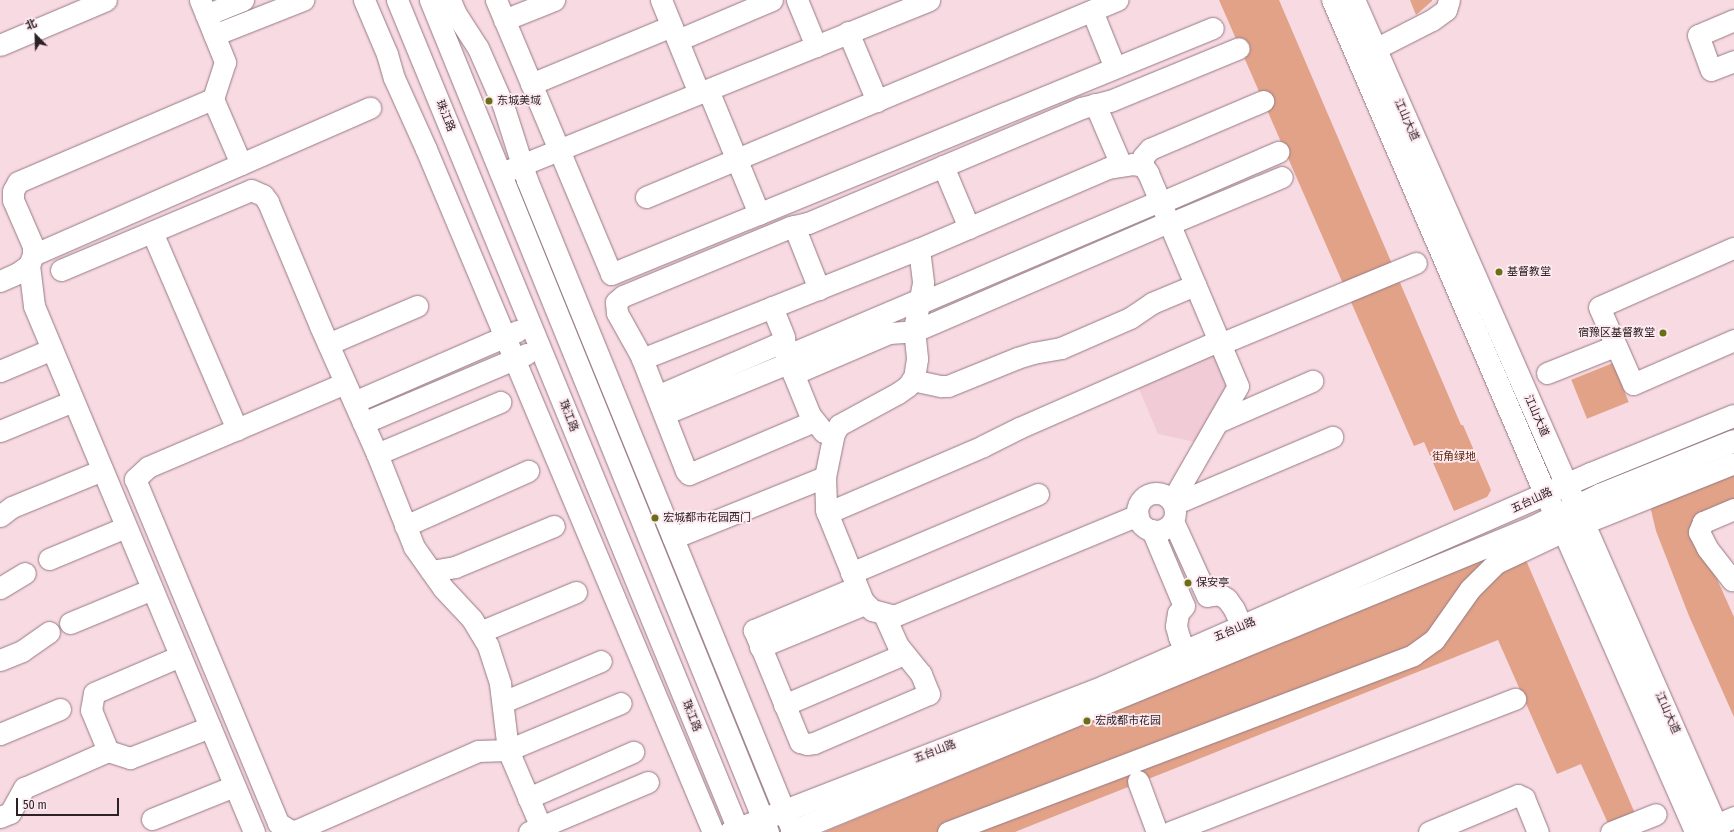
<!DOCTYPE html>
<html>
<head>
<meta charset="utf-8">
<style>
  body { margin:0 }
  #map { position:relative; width:1734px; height:832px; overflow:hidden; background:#f8dae3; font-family:"Fira Sans Condensed","Noto Sans SC",sans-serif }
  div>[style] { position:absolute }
  .built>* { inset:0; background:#f1ccd7 }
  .green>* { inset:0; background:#e1a288; transform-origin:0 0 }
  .roads { filter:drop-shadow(0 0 1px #957a82) drop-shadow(0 0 1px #957a82) }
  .minor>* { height:21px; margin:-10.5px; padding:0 10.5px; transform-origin:10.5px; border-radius:10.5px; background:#fff }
  .minor>.ring { margin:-10.5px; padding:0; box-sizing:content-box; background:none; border:21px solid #fff; border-radius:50% }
  .major>* { height:22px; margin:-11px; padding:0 11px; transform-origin:11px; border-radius:11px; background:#fff }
  .dots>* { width:11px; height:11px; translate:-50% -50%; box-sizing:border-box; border:2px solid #fdeaf0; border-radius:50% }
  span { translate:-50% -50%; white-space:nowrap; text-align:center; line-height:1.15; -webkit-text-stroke:3.5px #fdeaf0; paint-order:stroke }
  .poi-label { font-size:11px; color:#2c2124 }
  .left { translate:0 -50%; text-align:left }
  .right { translate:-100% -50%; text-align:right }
  .street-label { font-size:11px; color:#2c2124 }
  .park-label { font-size:11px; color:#5e2509 }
  .north { position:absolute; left:16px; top:16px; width:40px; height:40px; -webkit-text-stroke:3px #fdeaf0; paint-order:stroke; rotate:337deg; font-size:11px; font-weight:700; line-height:16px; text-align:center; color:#2c2124 }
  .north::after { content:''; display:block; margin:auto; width:14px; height:18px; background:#2c2124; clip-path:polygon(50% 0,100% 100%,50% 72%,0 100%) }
  .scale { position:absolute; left:16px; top:798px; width:103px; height:18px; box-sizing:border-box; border:2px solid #2c2124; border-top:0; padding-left:5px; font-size:12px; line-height:14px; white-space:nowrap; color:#2c2124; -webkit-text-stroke:3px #fdeaf0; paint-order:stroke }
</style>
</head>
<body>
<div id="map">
  <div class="built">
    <i style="clip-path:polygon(1212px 348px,1232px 376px,1195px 442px,1158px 434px,1136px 382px)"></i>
  </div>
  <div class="green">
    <i style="clip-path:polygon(1219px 0,1279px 0,1461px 425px,1463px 425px,1491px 490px,1487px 497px,1454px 511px,1424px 442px,1414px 446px)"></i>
    <i style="clip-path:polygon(1410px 0,1432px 0,1432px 1px,1416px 15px)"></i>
    <i style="left:1613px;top:363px;width:42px;height:45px;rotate:68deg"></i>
    <i style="clip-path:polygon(1734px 469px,1734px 501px,1695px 530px,1734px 617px,1734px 717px,1689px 616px,1656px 531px,1651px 510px,1653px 505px)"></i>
    <i style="clip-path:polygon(1519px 544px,1643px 832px,1612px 832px,1581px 764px,1557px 774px,1498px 640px,1015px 832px,824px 832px)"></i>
  </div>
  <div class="roads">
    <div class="minor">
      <i style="left:200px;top:0;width:67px;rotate:68deg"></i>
      <i style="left:225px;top:62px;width:39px;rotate:108deg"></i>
      <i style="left:213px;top:99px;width:71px;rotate:66.7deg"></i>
      <i style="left:364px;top:0;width:59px;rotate:66.9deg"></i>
      <i style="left:387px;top:54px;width:25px;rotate:74deg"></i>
      <i style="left:394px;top:78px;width:78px;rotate:65.7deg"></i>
      <i style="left:426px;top:149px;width:741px;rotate:67.21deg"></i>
      <i style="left:397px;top:0;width:900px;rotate:67.65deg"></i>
      <i style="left:430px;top:0;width:898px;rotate:67.89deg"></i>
      <i style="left:450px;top:0;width:15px;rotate:67deg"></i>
      <i style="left:456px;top:14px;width:40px;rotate:57.1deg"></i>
      <i style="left:478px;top:48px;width:62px;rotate:66.3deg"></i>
      <i style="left:503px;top:105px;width:79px;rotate:72.3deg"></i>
      <i style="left:527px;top:180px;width:700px;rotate:67.83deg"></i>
      <i style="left:496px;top:0;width:297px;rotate:67.2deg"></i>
      <i style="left:611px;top:274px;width:650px;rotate:-22.23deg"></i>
      <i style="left:661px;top:0;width:100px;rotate:67.8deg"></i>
      <i style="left:797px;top:0;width:50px;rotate:67.6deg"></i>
      <i style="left:1092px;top:11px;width:61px;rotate:68deg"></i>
      <i style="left:206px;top:15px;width:40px;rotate:-22deg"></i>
      <i style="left:504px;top:20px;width:54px;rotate:-21.8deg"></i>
      <i style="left:1734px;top:20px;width:39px;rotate:157deg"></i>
      <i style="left:1698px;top:35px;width:37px;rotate:70deg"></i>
      <i style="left:1711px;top:70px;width:25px;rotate:-21deg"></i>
      <i style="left:848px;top:32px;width:75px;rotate:67.2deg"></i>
      <i style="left:214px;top:35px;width:96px;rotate:-21.5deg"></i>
      <i style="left:678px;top:40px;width:102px;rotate:-23.1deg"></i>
      <i style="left:0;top:45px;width:115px;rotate:-23deg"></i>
      <i style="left:1375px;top:49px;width:64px;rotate:-27deg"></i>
      <i style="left:1432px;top:20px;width:17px;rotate:-36deg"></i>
      <i style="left:1446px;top:10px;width:10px;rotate:-73deg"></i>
      <i style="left:531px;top:84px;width:152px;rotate:-22.4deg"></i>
      <i style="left:708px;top:90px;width:134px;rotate:67.6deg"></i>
      <i style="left:1095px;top:104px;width:66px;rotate:66.9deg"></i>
      <i style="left:943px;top:166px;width:67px;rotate:67.2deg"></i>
      <i style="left:1143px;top:166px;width:9px;rotate:-90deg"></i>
      <i style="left:1143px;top:157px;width:11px;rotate:-49deg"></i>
      <i style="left:1150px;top:149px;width:123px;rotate:-23deg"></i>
      <i style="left:509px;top:170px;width:453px;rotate:-22deg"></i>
      <i style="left:646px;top:197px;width:511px;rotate:-22.7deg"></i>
      <i style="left:1160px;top:203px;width:129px;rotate:-23.4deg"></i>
      <i style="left:1169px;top:224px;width:122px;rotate:-22.6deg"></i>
      <i style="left:794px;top:226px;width:68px;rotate:68.4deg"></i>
      <i style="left:152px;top:232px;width:215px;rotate:66.7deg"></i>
      <i style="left:1733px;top:248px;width:146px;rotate:156.2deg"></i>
      <i style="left:1599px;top:307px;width:84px;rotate:66.2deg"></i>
      <i style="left:1633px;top:384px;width:110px;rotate:-23.5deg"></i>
      <i style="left:919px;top:249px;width:34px;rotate:83deg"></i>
      <i style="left:923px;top:283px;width:47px;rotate:101.1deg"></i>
      <i style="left:914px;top:329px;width:30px;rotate:84deg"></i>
      <i style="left:917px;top:359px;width:18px;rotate:99deg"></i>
      <i style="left:914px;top:377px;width:11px;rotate:124deg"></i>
      <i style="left:908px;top:386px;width:12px;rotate:145deg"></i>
      <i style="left:898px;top:393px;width:67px;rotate:151.5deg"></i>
      <i style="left:839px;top:425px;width:9px;rotate:122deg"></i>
      <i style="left:834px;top:433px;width:45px;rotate:101.6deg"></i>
      <i style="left:825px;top:477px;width:33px;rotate:88deg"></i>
      <i style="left:826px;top:510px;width:98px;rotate:67.9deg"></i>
      <i style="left:863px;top:601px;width:13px;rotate:45deg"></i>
      <i style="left:872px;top:610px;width:23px;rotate:15deg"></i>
      <i style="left:894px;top:616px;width:264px;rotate:-22.5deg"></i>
      <i style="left:33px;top:255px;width:368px;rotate:-23.6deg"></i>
      <i style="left:29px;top:265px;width:41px;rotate:83deg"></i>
      <i style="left:34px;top:306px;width:570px;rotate:67.3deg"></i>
      <i style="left:61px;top:270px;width:206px;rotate:-22.8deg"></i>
      <i style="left:251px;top:190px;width:13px;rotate:23deg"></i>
      <i style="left:263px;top:195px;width:9px;rotate:54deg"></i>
      <i style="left:268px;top:202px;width:134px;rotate:67.2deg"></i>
      <i style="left:320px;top:326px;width:140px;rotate:66deg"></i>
      <i style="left:377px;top:454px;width:100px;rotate:68.3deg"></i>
      <i style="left:414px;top:547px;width:50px;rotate:54.7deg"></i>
      <i style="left:443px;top:588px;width:42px;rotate:46.9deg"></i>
      <i style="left:472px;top:619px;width:31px;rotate:59deg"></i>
      <i style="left:488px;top:646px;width:40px;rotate:72deg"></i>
      <i style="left:500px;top:684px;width:66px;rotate:83.1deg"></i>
      <i style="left:508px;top:750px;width:89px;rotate:66.9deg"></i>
      <i style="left:0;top:281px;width:20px;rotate:-24deg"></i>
      <i style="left:18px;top:273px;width:14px;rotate:-36deg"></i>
      <i style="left:29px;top:265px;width:11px;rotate:-68deg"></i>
      <i style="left:33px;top:255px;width:9px;rotate:-90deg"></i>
      <i style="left:33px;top:246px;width:50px;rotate:-113.5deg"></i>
      <i style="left:13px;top:200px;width:9px;rotate:-90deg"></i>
      <i style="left:13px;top:191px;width:10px;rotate:-61deg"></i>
      <i style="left:18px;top:182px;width:212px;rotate:-23.1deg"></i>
      <i style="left:920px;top:303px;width:260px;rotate:-23.1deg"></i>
      <i style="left:772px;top:307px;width:32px;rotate:68deg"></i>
      <i style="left:784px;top:337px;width:19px;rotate:84deg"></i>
      <i style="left:786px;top:356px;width:64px;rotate:67.9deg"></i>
      <i style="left:810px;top:415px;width:22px;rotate:51deg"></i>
      <i style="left:328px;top:344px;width:97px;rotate:-23.1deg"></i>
      <i style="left:786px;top:356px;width:146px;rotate:-23deg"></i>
      <i style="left:642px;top:359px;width:298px;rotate:-21.7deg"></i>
      <i style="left:919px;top:249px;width:206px;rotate:-23.2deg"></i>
      <i style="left:1108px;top:168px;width:25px;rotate:-9deg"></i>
      <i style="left:1133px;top:164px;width:10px;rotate:11deg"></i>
      <i style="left:1143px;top:166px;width:9px;rotate:54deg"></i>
      <i style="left:1148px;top:173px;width:231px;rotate:67.1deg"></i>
      <i style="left:1238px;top:386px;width:133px;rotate:119.9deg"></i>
      <i style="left:0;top:371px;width:56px;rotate:-22.9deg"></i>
      <i style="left:1547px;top:373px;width:73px;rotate:-21.7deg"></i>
      <i style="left:793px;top:374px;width:104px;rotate:-23.1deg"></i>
      <i style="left:889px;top:333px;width:26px;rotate:-4deg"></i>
      <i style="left:915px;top:331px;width:275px;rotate:-23.3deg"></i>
      <i style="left:912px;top:380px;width:30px;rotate:12deg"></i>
      <i style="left:941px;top:386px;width:7px"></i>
      <i style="left:948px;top:386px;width:74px;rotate:-22.1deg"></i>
      <i style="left:1017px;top:358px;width:17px;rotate:-17deg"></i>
      <i style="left:1033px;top:353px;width:28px;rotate:-10deg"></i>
      <i style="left:1061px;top:348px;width:75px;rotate:-23.5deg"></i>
      <i style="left:1130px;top:318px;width:27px;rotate:-34deg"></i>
      <i style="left:1152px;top:303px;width:47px;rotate:-22.7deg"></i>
      <i style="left:345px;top:383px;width:214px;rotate:156.9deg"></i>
      <i style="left:148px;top:467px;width:18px;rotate:137deg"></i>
      <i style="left:135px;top:479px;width:373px;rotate:67.4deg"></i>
      <i style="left:278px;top:823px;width:13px;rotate:32deg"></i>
      <i style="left:289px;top:830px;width:6px;rotate:9deg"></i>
      <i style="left:295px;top:831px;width:200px;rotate:-23.6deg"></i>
      <i style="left:478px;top:751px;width:30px;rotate:-2deg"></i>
      <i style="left:508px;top:750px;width:122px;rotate:-22.6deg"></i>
      <i style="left:657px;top:396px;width:129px;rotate:-23.4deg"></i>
      <i style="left:775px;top:345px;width:10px"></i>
      <i style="left:354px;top:402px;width:178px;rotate:-23.5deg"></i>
      <i style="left:664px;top:414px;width:134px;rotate:-22.4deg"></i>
      <i style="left:814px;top:421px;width:136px;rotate:157deg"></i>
      <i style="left:689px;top:474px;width:4px;rotate:-135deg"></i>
      <i style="left:686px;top:471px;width:123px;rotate:-111.4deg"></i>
      <i style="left:641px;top:356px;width:49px;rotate:-119.2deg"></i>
      <i style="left:617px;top:313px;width:11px;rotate:-95deg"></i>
      <i style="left:616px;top:302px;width:9px;rotate:-41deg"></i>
      <i style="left:623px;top:296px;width:181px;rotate:-22.4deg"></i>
      <i style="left:790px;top:227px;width:18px;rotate:-13deg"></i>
      <i style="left:808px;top:223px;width:296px;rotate:-22.8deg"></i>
      <i style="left:1081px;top:108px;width:30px;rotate:-14deg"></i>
      <i style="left:1110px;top:101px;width:139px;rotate:-22.3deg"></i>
      <i style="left:1218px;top:422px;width:103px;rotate:-23.6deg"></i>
      <i style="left:363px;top:423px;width:177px;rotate:-22.9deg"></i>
      <i style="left:0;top:431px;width:79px;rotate:-22.3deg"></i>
      <i style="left:377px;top:454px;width:134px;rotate:-22.9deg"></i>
      <i class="ring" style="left:1137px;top:493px;width:17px;height:17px"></i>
      <i style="left:1174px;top:504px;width:172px;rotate:-23deg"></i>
      <i style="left:1734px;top:509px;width:34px;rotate:157deg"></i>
      <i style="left:1703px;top:522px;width:11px;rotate:112deg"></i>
      <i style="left:1699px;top:532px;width:18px;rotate:63deg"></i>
      <i style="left:1707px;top:548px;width:41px;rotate:52deg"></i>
      <i style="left:1732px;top:580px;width:2px;rotate:-27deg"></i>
      <i style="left:827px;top:513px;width:170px;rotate:-23.2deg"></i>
      <i style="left:983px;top:446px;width:40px;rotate:-26.6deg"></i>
      <i style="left:1019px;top:428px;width:210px;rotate:-23.6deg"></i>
      <i style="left:1211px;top:344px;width:9px"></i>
      <i style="left:1220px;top:344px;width:212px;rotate:-22.5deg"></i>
      <i style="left:0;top:516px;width:15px;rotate:-37deg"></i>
      <i style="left:12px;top:507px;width:97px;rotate:-22.3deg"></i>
      <i style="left:1173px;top:521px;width:82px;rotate:65.6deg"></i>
      <i style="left:1207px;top:596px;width:12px;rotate:-9deg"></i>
      <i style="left:1219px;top:594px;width:9px;rotate:32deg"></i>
      <i style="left:1227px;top:599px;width:12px;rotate:55deg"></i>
      <i style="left:1234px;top:609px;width:20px;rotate:66deg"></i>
      <i style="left:405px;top:526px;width:135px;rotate:-24.1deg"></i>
      <i style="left:1152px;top:530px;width:82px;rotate:67.2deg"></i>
      <i style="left:1184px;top:606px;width:9px;rotate:131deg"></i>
      <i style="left:1178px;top:613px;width:13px;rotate:99deg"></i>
      <i style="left:1176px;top:626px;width:11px;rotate:75deg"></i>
      <i style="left:1179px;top:637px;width:32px;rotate:68deg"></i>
      <i style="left:673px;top:538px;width:164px;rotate:-21.9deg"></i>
      <i style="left:49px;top:559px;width:83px;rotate:-22.6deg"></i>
      <i style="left:431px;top:571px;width:24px;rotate:-9deg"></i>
      <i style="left:455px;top:567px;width:107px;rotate:-22.5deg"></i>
      <i style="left:851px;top:573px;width:203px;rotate:-22.9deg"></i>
      <i style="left:857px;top:587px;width:112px;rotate:157.3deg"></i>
      <i style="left:754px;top:630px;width:121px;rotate:67.7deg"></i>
      <i style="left:800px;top:742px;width:7px;rotate:16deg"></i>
      <i style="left:807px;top:744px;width:7px;rotate:-8deg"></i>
      <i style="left:814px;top:743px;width:125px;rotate:-23.1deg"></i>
      <i style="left:929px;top:694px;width:22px;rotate:-112deg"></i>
      <i style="left:921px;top:674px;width:36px;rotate:-129deg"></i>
      <i style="left:898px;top:646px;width:34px;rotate:-114deg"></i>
      <i style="left:0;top:588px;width:29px;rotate:-31deg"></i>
      <i style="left:70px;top:623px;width:89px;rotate:-22.5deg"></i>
      <i style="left:480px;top:632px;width:104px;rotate:-22.6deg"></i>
      <i style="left:760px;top:647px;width:113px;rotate:-22.3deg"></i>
      <i style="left:0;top:660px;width:24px;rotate:-22deg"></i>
      <i style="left:22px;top:651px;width:33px;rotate:-35deg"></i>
      <i style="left:503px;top:702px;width:106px;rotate:-22.7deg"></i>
      <i style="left:784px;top:705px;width:130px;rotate:-23deg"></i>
      <i style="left:0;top:734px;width:65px;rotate:-22.6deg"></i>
      <i style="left:108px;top:751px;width:44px;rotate:-112.5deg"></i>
      <i style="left:91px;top:710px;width:17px;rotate:-80deg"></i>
      <i style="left:94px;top:693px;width:94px;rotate:-23.3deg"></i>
      <i style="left:1138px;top:781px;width:54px;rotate:69.6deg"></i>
      <i style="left:528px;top:798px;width:115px;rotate:-23.7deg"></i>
      <i style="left:0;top:817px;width:11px;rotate:-22deg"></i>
      <i style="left:10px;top:813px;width:29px;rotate:-61deg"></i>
      <i style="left:24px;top:788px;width:92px;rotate:-23.8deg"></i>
      <i style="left:108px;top:751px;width:23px;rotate:18deg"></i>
      <i style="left:130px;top:758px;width:86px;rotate:-21.2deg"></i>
      <i style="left:152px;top:819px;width:88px;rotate:-21.9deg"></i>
      <i style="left:529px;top:832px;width:129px;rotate:-22.8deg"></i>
      <i style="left:948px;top:832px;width:498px;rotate:-20.8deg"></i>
      <i style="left:1413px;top:655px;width:26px;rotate:-36deg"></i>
      <i style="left:1434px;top:640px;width:62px;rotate:-54.8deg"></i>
      <i style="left:1470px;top:589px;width:37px;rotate:-45deg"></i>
      <i style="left:1496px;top:563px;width:75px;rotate:-25.2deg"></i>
      <i style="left:1564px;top:531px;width:183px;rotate:-21.8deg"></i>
      <i style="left:1170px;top:832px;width:370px;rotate:-21.1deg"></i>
      <i style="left:1429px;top:832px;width:96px;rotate:-22.6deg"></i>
      <i style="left:1518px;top:795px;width:7px;rotate:27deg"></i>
      <i style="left:1524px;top:798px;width:37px;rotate:68deg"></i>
      <i style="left:1611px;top:832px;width:48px;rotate:-21.8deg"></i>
      <i style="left:1699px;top:832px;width:38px;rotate:-23deg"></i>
    </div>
    <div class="major">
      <i style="left:1333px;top:0;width:539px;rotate:66.72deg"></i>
      <i style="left:1546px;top:495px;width:40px;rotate:63.4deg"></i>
      <i style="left:1564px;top:531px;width:329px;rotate:66.3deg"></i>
      <i style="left:1354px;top:0;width:909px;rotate:66.31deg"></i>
      <i style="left:731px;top:832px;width:400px;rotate:-21.2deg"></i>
      <i style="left:1104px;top:687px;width:532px;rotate:-23.62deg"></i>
      <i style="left:1591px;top:474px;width:154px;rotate:-22.1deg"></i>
      <i style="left:792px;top:832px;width:800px;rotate:-22.33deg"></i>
      <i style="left:1532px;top:528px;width:76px;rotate:-25.9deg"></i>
      <i style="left:1600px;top:495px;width:144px;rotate:-21.9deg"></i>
    </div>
  </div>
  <div class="dots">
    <i style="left:489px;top:101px;background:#686f15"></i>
    <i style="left:1499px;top:272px;background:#686f15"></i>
    <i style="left:1663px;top:333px;background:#686f15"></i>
    <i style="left:655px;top:518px;background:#686f15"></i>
    <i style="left:1188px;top:583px;background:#686f15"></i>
    <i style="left:1087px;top:721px;background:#686f15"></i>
  </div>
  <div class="poi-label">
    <span class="left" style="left:497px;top:101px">东城美域</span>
    <span class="left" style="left:1507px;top:272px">基督教堂</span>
    <span class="right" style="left:1655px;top:333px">宿豫区基督教堂</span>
    <span class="left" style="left:663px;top:518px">宏城都市花园西门</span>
    <span class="left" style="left:1196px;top:583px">保安亭</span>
    <span class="left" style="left:1095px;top:721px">宏成都市花园</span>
  </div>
  <div class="street-label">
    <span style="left:445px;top:116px;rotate:68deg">珠江路</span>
    <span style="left:1406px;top:120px;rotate:66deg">江山大道</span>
    <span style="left:568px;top:416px;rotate:68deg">珠江路</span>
    <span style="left:1536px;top:416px;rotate:66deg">江山大道</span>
    <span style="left:1532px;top:501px;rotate:-25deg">五台山路</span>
    <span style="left:1235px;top:630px;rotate:-23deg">五台山路</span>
    <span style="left:1667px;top:713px;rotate:66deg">江山大道</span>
    <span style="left:691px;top:716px;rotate:68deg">珠江路</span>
    <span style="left:935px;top:752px;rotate:-21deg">五台山路</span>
  </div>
  <div class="park-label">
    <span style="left:1454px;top:457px">街角绿地</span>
  </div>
  <div class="north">北</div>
  <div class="scale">50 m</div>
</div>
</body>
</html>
